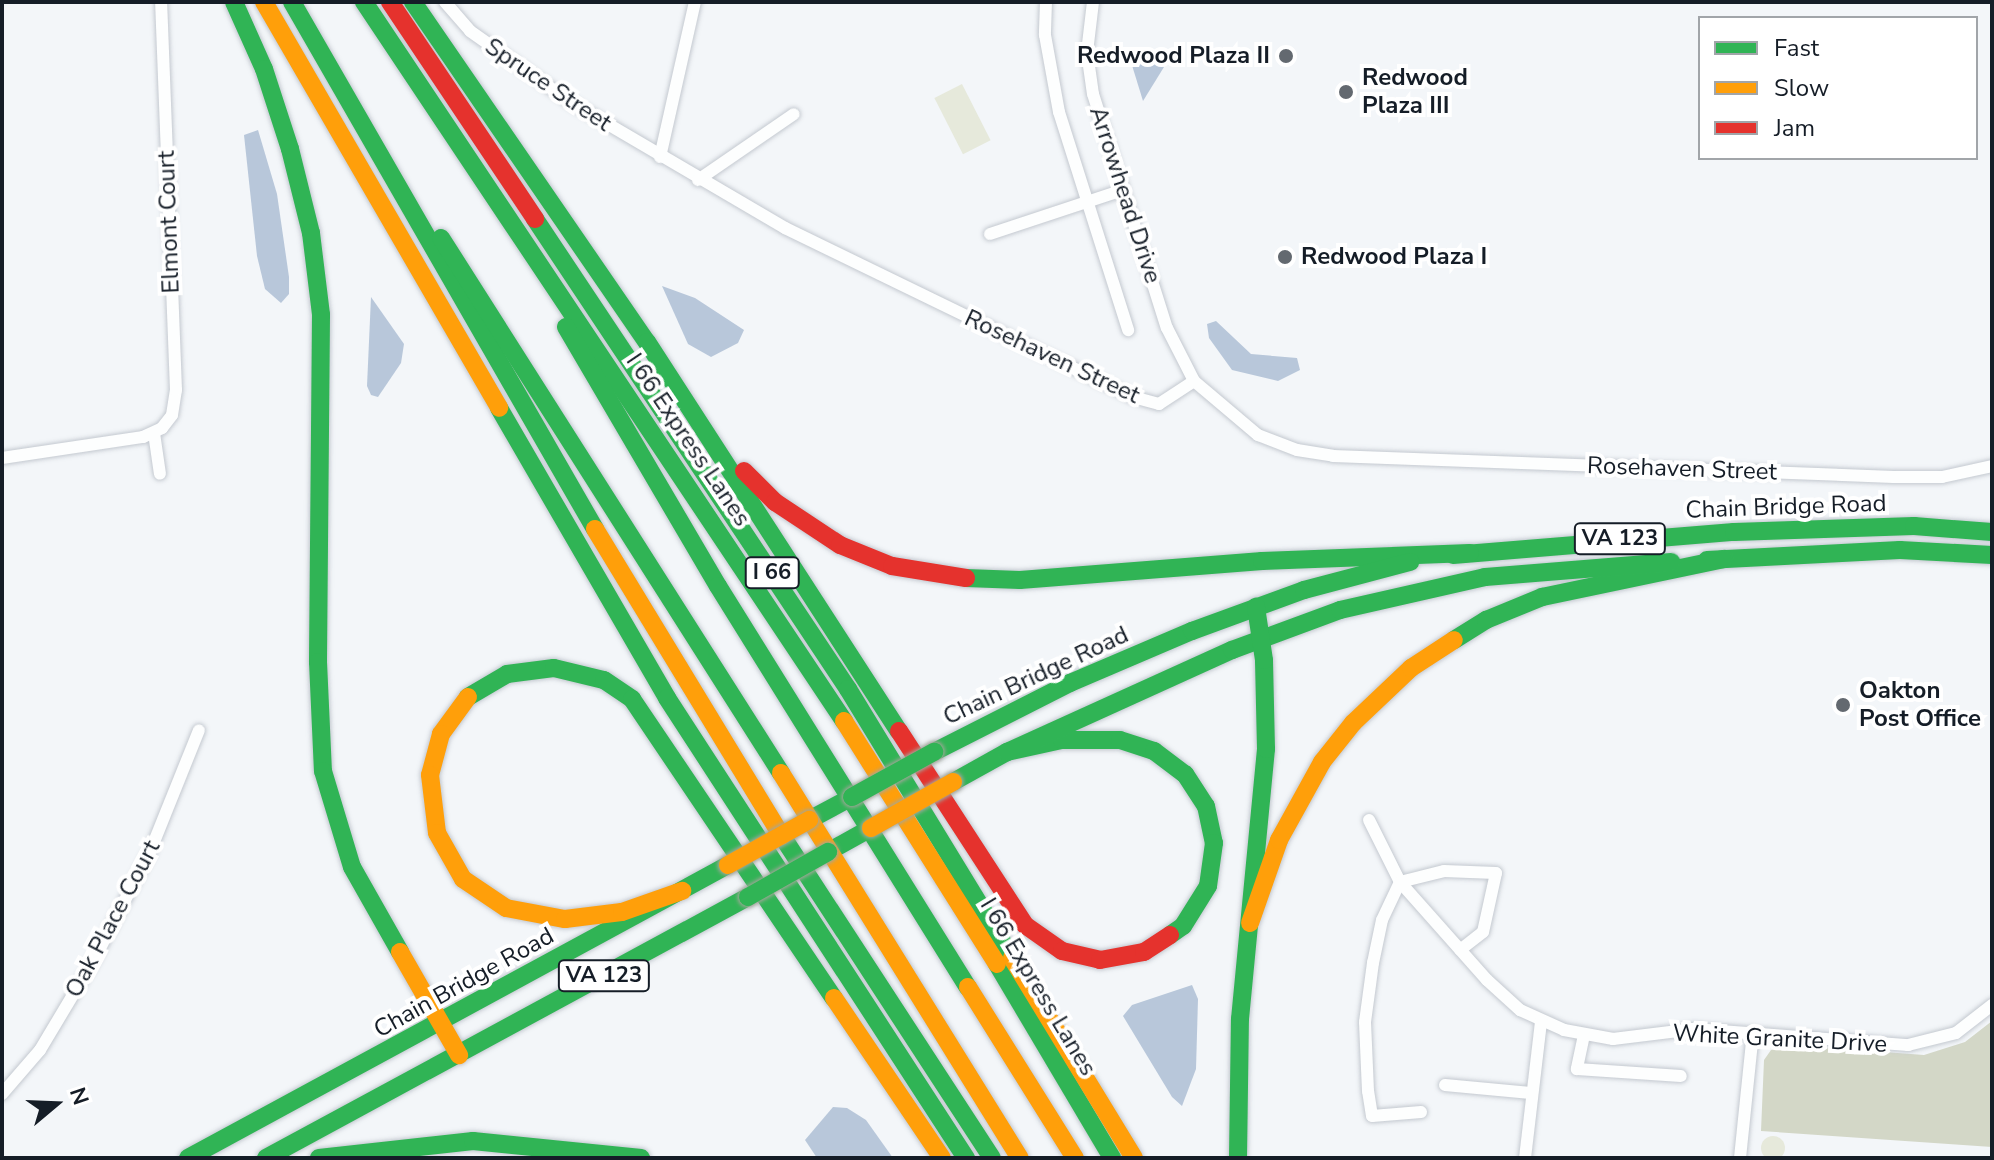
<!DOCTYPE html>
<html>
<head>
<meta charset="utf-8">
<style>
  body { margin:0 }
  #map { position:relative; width:1994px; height:1160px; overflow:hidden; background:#f3f6f9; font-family:"Nunito Sans",sans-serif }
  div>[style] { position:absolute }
  .green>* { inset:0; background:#e6e9db; transform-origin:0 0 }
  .round { border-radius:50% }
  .forest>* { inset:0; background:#d3d7c7 }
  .water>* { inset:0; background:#b8c7da }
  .roads { filter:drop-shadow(0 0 2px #c4c9d0) drop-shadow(0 0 2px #c4c9d0) }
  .street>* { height:12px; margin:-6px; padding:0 6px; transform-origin:6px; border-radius:6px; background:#fdfefe }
  .fast>* { height:18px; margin:-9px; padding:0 9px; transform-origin:9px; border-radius:9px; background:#30b455 }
  .slow>* { height:18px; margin:-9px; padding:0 9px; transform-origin:9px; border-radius:9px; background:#ff9f0a }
  .jam>* { height:18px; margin:-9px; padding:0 9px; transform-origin:9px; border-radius:9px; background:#e5322d }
  .bridges { filter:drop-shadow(0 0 2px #a3a69a) drop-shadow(0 0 2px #a3a69a) }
  .fast-bridge>* { height:18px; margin:-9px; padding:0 9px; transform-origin:9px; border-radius:9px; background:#30b455 }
  .slow-bridge>* { height:18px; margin:-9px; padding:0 9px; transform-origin:9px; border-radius:9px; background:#ff9f0a }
  .dots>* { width:22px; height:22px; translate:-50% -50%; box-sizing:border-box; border:4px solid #fff; border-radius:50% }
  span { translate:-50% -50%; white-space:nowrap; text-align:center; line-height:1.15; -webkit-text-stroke:8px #fff; paint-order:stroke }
  .shield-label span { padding:2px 6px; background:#fff; border:2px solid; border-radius:6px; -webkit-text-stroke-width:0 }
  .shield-label { font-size:22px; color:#151d27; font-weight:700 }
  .poi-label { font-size:24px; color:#151d27; font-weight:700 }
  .right { translate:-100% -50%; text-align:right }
  .left { translate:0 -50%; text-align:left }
  .street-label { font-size:24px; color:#151d27 }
  .frame { position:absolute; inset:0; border:4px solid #151d27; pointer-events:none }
  .legend { position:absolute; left:1698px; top:16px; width:280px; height:144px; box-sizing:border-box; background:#fff; border:2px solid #a1a5a9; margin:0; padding:10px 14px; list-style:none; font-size:24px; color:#151d27 }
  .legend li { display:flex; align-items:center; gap:16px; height:40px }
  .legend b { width:40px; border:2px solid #a1a5a9 }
  .north { position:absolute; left:16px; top:1064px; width:80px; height:80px; -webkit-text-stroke:6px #fff; paint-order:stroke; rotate:71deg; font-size:22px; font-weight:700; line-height:32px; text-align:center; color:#151d27 }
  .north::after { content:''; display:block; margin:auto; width:28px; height:36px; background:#151d27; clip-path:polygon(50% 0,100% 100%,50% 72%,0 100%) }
</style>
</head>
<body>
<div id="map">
  <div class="green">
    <i style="left:962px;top:84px;width:63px;height:31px;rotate:63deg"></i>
    <i class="round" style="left:1761px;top:1136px;width:24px;height:24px"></i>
  </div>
  <div class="forest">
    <i style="clip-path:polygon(1992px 1021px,1992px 1147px,1761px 1131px,1764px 1060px,1771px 1050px,1792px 1045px,1924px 1055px,1965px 1042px)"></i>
  </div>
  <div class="water">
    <i style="clip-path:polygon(1131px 47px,1164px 67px,1143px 101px,1127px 49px)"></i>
    <i style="clip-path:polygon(258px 130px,277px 194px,289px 277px,289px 294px,281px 303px,265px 289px,257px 256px,244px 135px)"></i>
    <i style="clip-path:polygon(662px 286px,695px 298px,744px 330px,738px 343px,711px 357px,688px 344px)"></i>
    <i style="clip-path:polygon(371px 297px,404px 344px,401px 363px,378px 397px,371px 395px,367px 386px)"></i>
    <i style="clip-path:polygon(1216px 321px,1251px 354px,1297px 358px,1300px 370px,1278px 381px,1232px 370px,1209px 338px,1207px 324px)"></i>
    <i style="clip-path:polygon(1192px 985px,1198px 999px,1196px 1069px,1182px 1106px,1172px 1097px,1123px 1016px,1132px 1005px)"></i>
    <i style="clip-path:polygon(833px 1107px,847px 1108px,866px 1120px,893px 1158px,817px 1158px,805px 1140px)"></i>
  </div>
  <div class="roads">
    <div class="street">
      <i style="left:445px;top:2px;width:38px;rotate:49deg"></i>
      <i style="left:470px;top:31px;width:125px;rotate:35.2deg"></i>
      <i style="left:572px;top:103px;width:247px;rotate:30.4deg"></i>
      <i style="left:785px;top:228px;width:387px;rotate:25.9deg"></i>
      <i style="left:1133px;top:397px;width:27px;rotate:15deg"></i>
      <i style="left:1159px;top:404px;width:42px;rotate:-33.3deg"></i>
      <i style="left:1046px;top:2px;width:33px;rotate:92deg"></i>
      <i style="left:1045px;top:35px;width:78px;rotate:79.7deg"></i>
      <i style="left:1059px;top:112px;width:229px;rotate:72.4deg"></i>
      <i style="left:1093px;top:2px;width:50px;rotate:96.8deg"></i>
      <i style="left:1087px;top:52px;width:42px;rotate:81.9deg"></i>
      <i style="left:1093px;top:94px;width:245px;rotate:72.5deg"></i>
      <i style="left:1167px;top:328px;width:59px;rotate:63deg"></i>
      <i style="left:1194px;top:381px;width:84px;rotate:40.2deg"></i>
      <i style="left:1258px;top:435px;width:42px;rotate:21deg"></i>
      <i style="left:1297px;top:450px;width:36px;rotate:9deg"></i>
      <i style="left:1333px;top:456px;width:561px;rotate:2.14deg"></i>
      <i style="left:1894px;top:477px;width:48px"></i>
      <i style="left:1942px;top:477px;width:51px;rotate:-12.4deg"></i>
      <i style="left:660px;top:157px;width:159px;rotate:-77.3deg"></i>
      <i style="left:698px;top:180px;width:116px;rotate:-34.5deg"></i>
      <i style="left:990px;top:234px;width:140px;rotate:-18.3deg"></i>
      <i style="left:154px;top:433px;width:41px;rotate:81.7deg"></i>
      <i style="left:2px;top:458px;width:143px;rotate:-8.5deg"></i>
      <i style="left:143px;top:437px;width:21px;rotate:-25deg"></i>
      <i style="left:162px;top:428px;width:16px;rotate:-52deg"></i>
      <i style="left:172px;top:415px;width:25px;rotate:-81deg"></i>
      <i style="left:176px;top:390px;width:388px;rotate:-92.2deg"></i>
      <i style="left:1369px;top:820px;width:69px;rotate:63.4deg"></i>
      <i style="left:1400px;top:882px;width:131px;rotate:48.4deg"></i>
      <i style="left:1487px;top:980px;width:45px;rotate:42.3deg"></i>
      <i style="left:1520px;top:1010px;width:48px;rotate:24.4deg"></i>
      <i style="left:1564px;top:1030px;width:50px;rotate:10.4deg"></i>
      <i style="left:1613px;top:1039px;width:82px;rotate:-7deg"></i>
      <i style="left:1694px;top:1029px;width:215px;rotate:4.3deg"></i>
      <i style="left:1908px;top:1045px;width:49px;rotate:-14deg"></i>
      <i style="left:1956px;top:1033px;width:46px;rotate:-37.9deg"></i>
      <i style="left:1584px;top:1035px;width:35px;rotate:102deg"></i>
      <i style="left:1577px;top:1069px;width:104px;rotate:3.9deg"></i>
      <i style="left:1445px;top:1085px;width:86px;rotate:5.3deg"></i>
      <i style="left:2px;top:1094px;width:58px;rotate:-49.2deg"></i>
      <i style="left:40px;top:1050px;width:107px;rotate:-59.1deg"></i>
      <i style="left:95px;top:958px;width:119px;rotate:-62.6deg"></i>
      <i style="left:150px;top:852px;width:131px;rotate:-68.1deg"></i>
      <i style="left:1421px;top:1112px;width:49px;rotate:175.3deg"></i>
      <i style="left:1372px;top:1116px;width:25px;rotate:-99deg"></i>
      <i style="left:1368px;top:1091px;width:69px;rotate:-92.5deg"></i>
      <i style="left:1365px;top:1022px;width:60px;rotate:-82.3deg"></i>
      <i style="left:1373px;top:963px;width:44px;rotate:-78.2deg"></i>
      <i style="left:1382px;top:920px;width:42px;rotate:-64.7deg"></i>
      <i style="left:1400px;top:882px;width:45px;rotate:-14deg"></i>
      <i style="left:1444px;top:871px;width:52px;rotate:2.2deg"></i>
      <i style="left:1496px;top:873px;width:60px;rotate:102.4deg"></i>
      <i style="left:1483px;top:932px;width:29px;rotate:142deg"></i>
      <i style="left:1525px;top:1158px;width:138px;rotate:-83.3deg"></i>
      <i style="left:1740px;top:1158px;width:126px;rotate:-84.1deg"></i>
    </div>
    <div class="fast">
      <i style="left:234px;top:2px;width:73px;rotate:65.9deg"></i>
      <i style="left:264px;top:69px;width:84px;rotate:72deg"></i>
      <i style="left:290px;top:149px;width:87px;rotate:76deg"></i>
      <i style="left:311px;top:233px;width:83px;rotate:83deg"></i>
      <i style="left:321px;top:315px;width:347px;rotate:90.5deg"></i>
      <i style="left:318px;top:662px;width:109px;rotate:87.4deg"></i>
      <i style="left:323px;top:771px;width:100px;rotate:73.2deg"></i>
      <i style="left:352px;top:867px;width:98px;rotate:60.5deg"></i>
      <i style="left:292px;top:2px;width:608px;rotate:60.1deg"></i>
      <i style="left:364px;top:2px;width:865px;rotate:56.27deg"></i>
      <i style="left:413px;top:2px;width:413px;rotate:55.5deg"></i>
      <i style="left:647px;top:342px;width:463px;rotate:57.1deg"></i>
      <i style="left:535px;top:219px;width:565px;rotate:56.34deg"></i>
      <i style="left:848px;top:689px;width:315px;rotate:58.6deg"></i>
      <i style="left:441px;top:238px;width:634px;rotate:57.56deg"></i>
      <i style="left:566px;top:327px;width:300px;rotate:59.6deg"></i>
      <i style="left:718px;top:586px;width:473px;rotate:58.1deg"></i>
      <i style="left:499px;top:408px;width:335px;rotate:59.9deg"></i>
      <i style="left:667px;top:698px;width:549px;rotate:56.98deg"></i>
      <i style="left:1453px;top:555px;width:282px;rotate:-4.7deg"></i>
      <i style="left:1734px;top:532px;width:180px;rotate:-1.9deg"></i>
      <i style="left:1914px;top:526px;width:78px;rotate:4.4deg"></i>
      <i style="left:1707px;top:560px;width:193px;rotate:-3deg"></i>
      <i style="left:1900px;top:550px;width:92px;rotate:3.1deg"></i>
      <i style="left:966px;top:578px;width:54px;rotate:2.1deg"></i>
      <i style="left:1020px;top:580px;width:243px;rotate:-4.5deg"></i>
      <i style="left:1262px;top:561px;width:208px;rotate:-2.2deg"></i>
      <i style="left:1454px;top:640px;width:38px;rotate:-32deg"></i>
      <i style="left:1486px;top:620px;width:61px;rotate:-22.3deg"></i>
      <i style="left:1542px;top:597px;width:186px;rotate:-11.8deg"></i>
      <i style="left:468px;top:697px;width:45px;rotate:-30.5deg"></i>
      <i style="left:507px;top:674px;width:47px;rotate:-7.3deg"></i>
      <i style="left:554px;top:668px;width:51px;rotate:13.5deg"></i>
      <i style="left:604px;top:680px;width:34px;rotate:34deg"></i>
      <i style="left:632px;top:699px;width:361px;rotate:56deg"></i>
      <i style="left:934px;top:752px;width:153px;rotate:-26.9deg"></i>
      <i style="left:1070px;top:683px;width:133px;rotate:-23.1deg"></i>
      <i style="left:1192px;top:631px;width:119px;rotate:-20.1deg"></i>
      <i style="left:1304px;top:590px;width:110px;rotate:-14.8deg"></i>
      <i style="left:1007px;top:752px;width:56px;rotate:-12.3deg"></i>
      <i style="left:1062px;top:740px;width:58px"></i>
      <i style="left:1120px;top:740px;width:36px;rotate:18deg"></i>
      <i style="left:1154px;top:751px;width:39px;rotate:37deg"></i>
      <i style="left:1185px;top:774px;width:38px;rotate:57deg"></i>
      <i style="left:1206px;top:806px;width:38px;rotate:78deg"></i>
      <i style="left:1214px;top:843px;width:43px;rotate:97.9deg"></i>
      <i style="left:1208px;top:886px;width:47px;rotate:122deg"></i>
      <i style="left:1183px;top:926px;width:16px;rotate:145deg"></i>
      <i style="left:953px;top:782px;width:62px;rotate:-29.1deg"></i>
      <i style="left:1007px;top:752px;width:247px;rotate:-24.4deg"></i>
      <i style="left:1232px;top:650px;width:115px;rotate:-20.3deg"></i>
      <i style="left:1340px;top:610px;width:149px;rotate:-12.8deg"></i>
      <i style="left:1485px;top:577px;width:187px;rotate:-4.6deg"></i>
      <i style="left:809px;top:820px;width:49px;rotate:-28.1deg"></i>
      <i style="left:782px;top:836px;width:384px;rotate:56.9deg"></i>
      <i style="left:828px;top:852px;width:49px;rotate:-29.2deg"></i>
      <i style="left:997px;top:964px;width:226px;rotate:59.3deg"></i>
      <i style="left:188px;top:1158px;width:614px;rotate:-28.48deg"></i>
      <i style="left:266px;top:1158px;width:548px;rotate:-28.44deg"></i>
      <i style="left:319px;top:1158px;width:155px;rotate:-6.3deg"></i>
      <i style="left:473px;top:1141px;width:169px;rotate:5.8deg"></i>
      <i style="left:1238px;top:1158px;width:139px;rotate:-89.2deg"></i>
      <i style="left:1240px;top:1019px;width:271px;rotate:-84.5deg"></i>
      <i style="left:1266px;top:749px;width:89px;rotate:-91.3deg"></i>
      <i style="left:1264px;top:660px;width:54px;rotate:-98.6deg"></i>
    </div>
    <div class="slow">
      <i style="left:264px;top:2px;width:469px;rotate:59.9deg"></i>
      <i style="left:595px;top:529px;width:359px;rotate:58.7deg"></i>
      <i style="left:468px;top:697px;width:46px;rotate:126.1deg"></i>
      <i style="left:441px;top:734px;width:42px;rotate:105deg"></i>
      <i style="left:430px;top:775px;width:58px;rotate:83.1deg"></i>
      <i style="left:437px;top:833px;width:53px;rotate:60.5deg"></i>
      <i style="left:463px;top:879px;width:52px;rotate:34deg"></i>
      <i style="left:506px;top:908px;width:60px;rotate:10.6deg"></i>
      <i style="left:565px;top:919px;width:57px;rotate:-7deg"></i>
      <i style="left:622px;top:912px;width:64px;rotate:-19.3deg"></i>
      <i style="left:844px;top:721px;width:287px;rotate:57.8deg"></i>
      <i style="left:781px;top:773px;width:453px;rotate:58.2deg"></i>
      <i style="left:1250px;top:923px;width:88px;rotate:-70.7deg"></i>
      <i style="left:1279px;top:840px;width:89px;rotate:-61.1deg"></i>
      <i style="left:1322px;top:762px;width:50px;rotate:-51.5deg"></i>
      <i style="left:1353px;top:723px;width:80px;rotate:-43.5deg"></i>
      <i style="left:1411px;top:668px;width:51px;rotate:-33.1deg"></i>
      <i style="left:400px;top:952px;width:119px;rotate:60.2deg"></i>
      <i style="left:1012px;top:958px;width:234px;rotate:58.6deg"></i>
      <i style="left:968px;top:987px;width:202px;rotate:58deg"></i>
      <i style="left:834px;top:998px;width:193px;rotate:56deg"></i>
    </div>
    <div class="jam">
      <i style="left:390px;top:2px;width:261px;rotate:56.2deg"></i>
      <i style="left:744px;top:471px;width:44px;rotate:45deg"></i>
      <i style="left:775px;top:502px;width:78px;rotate:33.5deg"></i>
      <i style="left:840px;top:545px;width:56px;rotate:22deg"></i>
      <i style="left:892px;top:566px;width:75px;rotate:9.2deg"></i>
      <i style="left:899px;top:731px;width:231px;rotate:57deg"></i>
      <i style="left:1025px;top:925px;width:45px;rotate:35.1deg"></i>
      <i style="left:1062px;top:951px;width:39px;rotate:13deg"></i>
      <i style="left:1100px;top:960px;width:45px;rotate:-10.3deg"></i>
      <i style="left:1144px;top:952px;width:31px;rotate:-33deg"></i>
    </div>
  </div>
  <div class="bridges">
    <div class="fast-bridge">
      <i style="left:852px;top:797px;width:94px;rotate:-28.8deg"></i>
      <i style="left:748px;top:897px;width:92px;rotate:-29.4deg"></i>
    </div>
    <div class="slow-bridge">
      <i style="left:871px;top:828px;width:94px;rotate:-29.3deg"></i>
      <i style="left:728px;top:865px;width:93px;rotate:-29.1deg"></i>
    </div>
  </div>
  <div class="dots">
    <i style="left:1286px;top:56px;background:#636970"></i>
    <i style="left:1346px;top:92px;background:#636970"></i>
    <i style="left:1285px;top:257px;background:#636970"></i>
    <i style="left:1843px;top:705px;background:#636970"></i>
  </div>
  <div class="shield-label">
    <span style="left:1620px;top:539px">VA 123</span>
    <span style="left:772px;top:573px">I 66</span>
    <span style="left:604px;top:976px">VA 123</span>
  </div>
  <div class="poi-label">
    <span class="right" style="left:1270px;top:56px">Redwood Plaza II</span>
    <span class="left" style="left:1362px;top:92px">Redwood<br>Plaza III</span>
    <span class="left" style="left:1301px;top:257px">Redwood Plaza I</span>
    <span class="left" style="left:1859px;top:705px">Oakton<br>Post Office</span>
  </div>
  <div class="street-label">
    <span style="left:548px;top:85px;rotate:34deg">Spruce Street</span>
    <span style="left:1125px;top:195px;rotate:72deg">Arrowhead Drive</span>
    <span style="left:169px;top:222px;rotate:-92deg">Elmont Court</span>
    <span style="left:1052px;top:357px;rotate:25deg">Rosehaven Street</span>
    <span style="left:688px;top:440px;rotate:56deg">I 66 Express Lanes</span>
    <span style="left:1682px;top:469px;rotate:2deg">Rosehaven Street</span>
    <span style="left:1786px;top:507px;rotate:-2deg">Chain Bridge Road</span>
    <span style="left:1036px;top:676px;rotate:-25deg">Chain Bridge Road</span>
    <span style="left:113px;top:919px;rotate:-62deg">Oak Place Court</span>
    <span style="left:464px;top:983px;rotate:-29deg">Chain Bridge Road</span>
    <span style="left:1038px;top:987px;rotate:59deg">I 66 Express Lanes</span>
    <span style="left:1780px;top:1039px;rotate:3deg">White Granite Drive</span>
  </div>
  <div class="frame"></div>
  <ul class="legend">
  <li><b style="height:10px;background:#30b455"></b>Fast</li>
  <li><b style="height:10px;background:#ff9f0a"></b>Slow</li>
  <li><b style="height:10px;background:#e5322d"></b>Jam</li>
  </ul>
  <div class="north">N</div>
</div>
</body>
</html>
